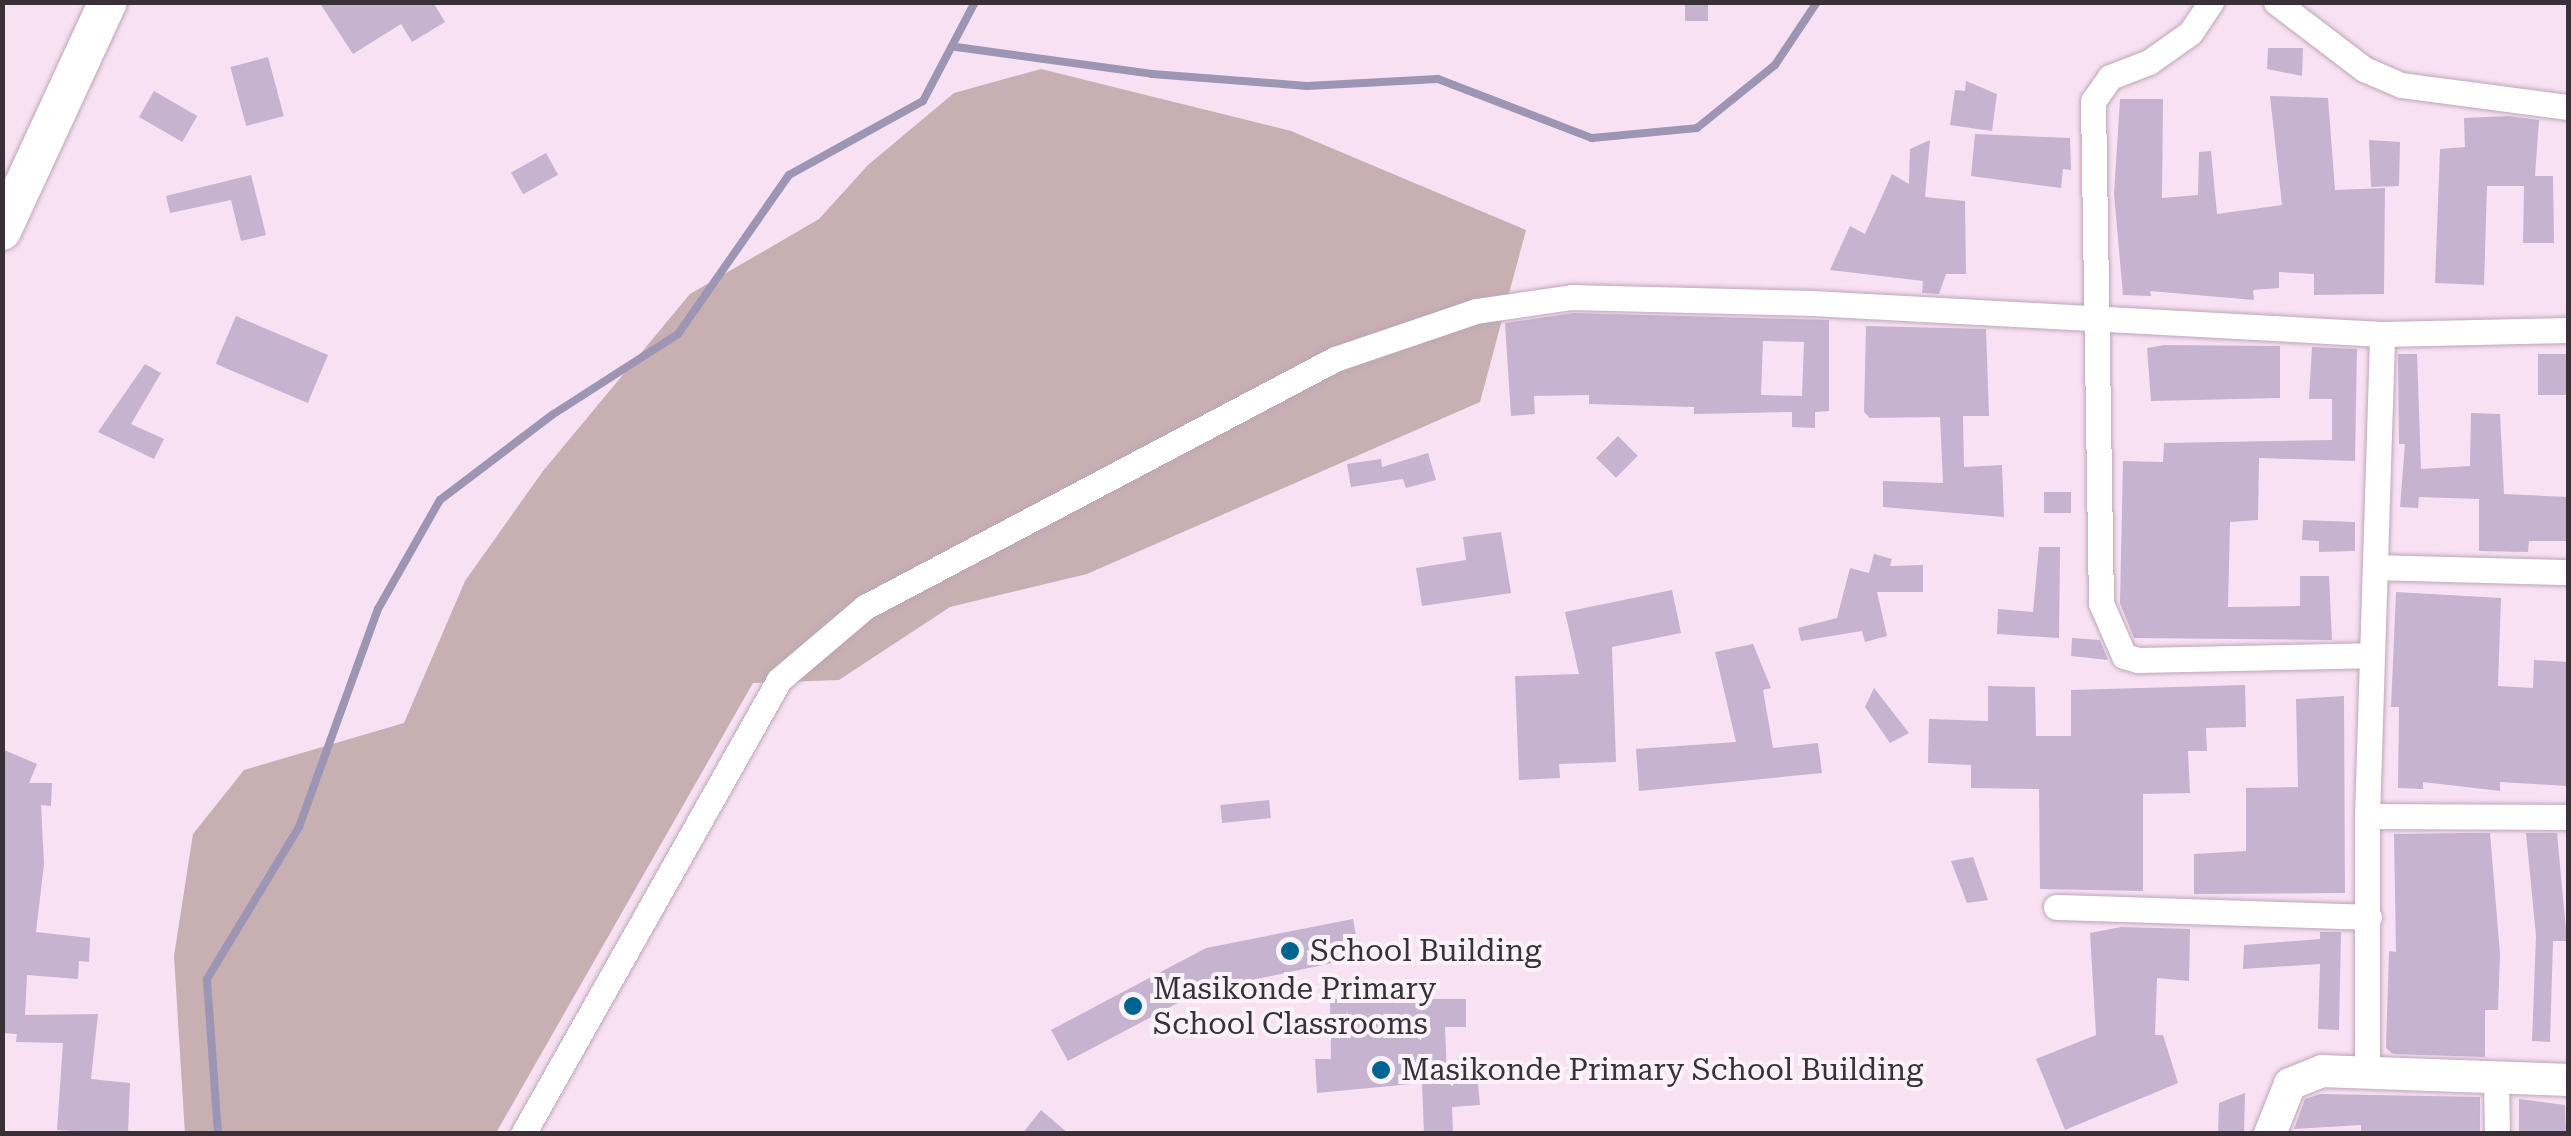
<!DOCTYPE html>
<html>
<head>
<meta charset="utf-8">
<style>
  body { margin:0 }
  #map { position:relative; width:2571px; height:1136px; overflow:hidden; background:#f8e1f3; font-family:"Roboto Serif",serif }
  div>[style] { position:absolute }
  .green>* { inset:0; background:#c7afb2 }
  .stream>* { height:8px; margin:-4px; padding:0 4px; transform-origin:4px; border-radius:4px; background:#9c95b4 }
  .building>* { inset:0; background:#c6b3d0; transform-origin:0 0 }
  .roads { filter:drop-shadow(0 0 2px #bca6b7) drop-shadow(0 0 2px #bca6b7) }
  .minor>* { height:25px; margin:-12.5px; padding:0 12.5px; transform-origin:12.5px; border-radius:12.5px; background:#fff }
  .major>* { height:32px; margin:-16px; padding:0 16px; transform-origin:16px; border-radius:16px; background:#fff }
  .highway>* { height:38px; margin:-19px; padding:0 19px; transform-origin:19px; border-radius:19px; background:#fff }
  .dots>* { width:28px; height:28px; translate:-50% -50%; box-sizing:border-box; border:5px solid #fcf3fa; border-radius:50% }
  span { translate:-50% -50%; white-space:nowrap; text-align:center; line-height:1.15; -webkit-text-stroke:8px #fcf3fa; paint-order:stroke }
  .poi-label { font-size:30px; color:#3a3138 }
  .left { translate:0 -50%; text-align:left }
  .frame { position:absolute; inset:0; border:5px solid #3a3138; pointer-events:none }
</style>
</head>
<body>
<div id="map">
  <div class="green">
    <i style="clip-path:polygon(1041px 69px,1291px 131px,1526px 230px,1480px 402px,1087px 574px,950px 607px,839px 680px,753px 683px,496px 1133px,185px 1134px,174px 956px,193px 834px,244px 770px,404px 723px,465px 581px,543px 471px,690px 294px,819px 219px,868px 165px,954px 93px)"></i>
  </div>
  <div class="stream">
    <i style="left:956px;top:47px;width:198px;rotate:7.8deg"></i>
    <i style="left:1152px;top:74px;width:155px;rotate:4.4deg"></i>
    <i style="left:1307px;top:86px;width:131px;rotate:-3.1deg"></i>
    <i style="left:1438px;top:79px;width:165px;rotate:21deg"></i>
    <i style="left:1592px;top:138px;width:105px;rotate:-5.4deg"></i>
    <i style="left:1697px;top:128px;width:100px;rotate:-38.9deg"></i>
    <i style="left:1775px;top:65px;width:76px;rotate:-56.3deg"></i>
    <i style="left:218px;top:1134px;width:155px;rotate:-94.1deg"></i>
    <i style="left:207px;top:979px;width:178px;rotate:-58.8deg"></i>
    <i style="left:299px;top:827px;width:232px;rotate:-70.1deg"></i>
    <i style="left:378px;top:609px;width:125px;rotate:-60.4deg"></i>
    <i style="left:440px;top:500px;width:141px;rotate:-37.2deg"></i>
    <i style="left:552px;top:415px;width:150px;rotate:-32.7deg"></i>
    <i style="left:678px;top:334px;width:194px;rotate:-55.1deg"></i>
    <i style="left:789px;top:175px;width:153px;rotate:-28.9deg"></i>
    <i style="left:923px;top:101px;width:112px;rotate:-62.3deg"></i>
  </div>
  <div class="building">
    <i style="clip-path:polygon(319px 2px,433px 2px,445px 22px,412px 42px,401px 24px,353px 54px)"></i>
    <i style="left:1685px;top:2px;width:23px;height:19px"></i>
    <i style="clip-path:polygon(2268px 48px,2303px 48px,2302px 76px,2267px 69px)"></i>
    <i style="left:268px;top:57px;width:61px;height:39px;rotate:75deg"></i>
    <i style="clip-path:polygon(1966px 81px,1997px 94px,1992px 131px,1950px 125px,1955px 90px,1965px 91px)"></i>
    <i style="left:154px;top:91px;width:50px;height:30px;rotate:30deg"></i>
    <i style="clip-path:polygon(2270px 96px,2328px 98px,2335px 190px,2385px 188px,2384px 294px,2314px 295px,2314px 274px,2279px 272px,2279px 288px,2253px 290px,2254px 300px,2150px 291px,2151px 296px,2123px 295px,2114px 194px,2120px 99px,2163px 99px,2162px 198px,2198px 195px,2199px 152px,2211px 151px,2217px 214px,2282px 205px)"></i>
    <i style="clip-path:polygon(2509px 116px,2539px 120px,2535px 176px,2553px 176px,2554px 243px,2523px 243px,2524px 186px,2487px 186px,2484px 285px,2435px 283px,2440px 149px,2465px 147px,2464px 118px)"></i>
    <i style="clip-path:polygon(1975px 134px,2070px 138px,2071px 170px,2063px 169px,2061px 188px,1971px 176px)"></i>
    <i style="clip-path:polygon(1930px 140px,1925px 197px,1965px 201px,1966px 274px,1946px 274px,1939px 294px,1922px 293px,1923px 281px,1830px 270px,1850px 226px,1865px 234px,1892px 174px,1909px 184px,1910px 149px)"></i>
    <i style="clip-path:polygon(2369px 140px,2400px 142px,2399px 186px,2371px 187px)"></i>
    <i style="left:546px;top:153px;width:25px;height:40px;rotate:61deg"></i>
    <i style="clip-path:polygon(251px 175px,266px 235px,241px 241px,231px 200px,170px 213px,166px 196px)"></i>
    <i style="clip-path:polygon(evenodd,1573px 313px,1829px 320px,1829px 411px,1815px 412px,1815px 428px,1792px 427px,1792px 412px,1694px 414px,1694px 407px,1589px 404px,1589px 395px,1534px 396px,1535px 414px,1511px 416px,1505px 323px,1573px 313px,1763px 341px,1804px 342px,1802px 396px,1761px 395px,1763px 341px)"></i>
    <i style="left:236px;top:316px;width:100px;height:52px;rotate:23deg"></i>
    <i style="clip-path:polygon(1866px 326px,1986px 329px,1989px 416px,1963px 416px,1964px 467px,2002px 465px,2004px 517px,1883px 507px,1883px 481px,1943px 483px,1940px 417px,1870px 418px,1864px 412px)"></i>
    <i style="clip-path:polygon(2165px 345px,2280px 346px,2280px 398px,2151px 401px,2147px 348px)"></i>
    <i style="clip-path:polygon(2312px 347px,2357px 349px,2355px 461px,2259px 458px,2258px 520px,2230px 522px,2228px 607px,2300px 606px,2300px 576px,2329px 576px,2332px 640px,2134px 638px,2120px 603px,2123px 461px,2163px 462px,2164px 443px,2332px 440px,2332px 399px,2309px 399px)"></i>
    <i style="clip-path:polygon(2398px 354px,2417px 354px,2421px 469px,2470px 466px,2471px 413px,2500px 414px,2504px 494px,2568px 497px,2568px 541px,2529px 541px,2528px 552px,2479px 551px,2479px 499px,2419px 497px,2418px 508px,2400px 507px,2405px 444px,2399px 444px)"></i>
    <i style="left:2538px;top:354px;width:30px;height:41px"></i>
    <i style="clip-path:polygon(145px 364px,161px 373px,131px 424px,164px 439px,154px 459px,98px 432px)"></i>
    <i style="left:1618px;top:436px;width:28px;height:31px;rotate:45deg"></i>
    <i style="clip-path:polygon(1428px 453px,1436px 480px,1406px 488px,1403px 479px,1351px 487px,1347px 464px,1381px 459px,1382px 467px)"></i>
    <i style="left:2044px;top:492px;width:27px;height:21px"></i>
    <i style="clip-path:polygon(2303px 520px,2355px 522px,2355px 551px,2319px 552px,2319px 541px,2302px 540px)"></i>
    <i style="clip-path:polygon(1501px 532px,1511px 593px,1422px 606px,1416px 568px,1466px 560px,1463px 537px)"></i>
    <i style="clip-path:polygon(2039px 547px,2060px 547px,2059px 638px,1997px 634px,1998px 609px,2033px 612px)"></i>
    <i style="clip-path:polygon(1874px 554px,1892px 559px,1890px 566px,1923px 565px,1923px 592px,1877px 592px,1887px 636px,1865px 642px,1862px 631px,1801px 641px,1798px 628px,1837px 618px,1850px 568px,1869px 573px)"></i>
    <i style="clip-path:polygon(1672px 590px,1681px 633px,1612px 647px,1616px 762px,1559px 764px,1560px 778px,1519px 780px,1515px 676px,1579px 674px,1565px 612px)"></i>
    <i style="clip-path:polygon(2396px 592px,2501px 598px,2498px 686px,2533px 688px,2534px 660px,2568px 662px,2568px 786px,2500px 782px,2500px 791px,2423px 782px,2423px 789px,2398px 788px,2399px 707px,2391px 707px)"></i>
    <i style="clip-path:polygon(2072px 638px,2100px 640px,2108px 660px,2071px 656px)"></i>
    <i style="clip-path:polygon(1753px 644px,1771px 688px,1763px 690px,1773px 748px,1818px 743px,1822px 773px,1639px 791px,1636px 749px,1736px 742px,1715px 652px)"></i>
    <i style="clip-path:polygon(2245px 685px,2246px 727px,2206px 728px,2207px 751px,2188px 751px,2190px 793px,2143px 794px,2143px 891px,2040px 889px,2039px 789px,1971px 788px,1971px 765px,1928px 763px,1929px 719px,1988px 721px,1988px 686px,2035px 687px,2036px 736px,2071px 736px,2071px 690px)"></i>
    <i style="clip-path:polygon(1874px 688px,1909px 733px,1890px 743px,1865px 707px)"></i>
    <i style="clip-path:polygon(2344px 696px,2345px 893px,2194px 894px,2194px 854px,2246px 851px,2246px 788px,2298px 787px,2296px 699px)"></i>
    <i style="clip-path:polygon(2px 749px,37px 764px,29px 783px,52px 783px,51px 806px,41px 805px,44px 864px,36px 932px,90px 938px,89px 962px,79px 961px,78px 979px,27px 975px,25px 1015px,98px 1014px,91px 1079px,130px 1083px,128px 1134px,57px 1130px,63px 1043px,16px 1042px,17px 1034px,2px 1033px)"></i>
    <i style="left:1269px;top:800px;width:18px;height:49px;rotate:84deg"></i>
    <i style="clip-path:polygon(2463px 833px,2490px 833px,2500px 954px,2498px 1010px,2485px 1010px,2485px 1057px,2393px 1054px,2386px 1048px,2389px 951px,2396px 952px,2394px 834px)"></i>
    <i style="clip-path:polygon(2526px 833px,2557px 833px,2567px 941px,2553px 941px,2550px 1042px,2532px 1041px,2536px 936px)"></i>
    <i style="clip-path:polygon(1973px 857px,1988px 900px,1967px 903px,1951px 861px)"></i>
    <i style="clip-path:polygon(1353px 919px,1360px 957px,1229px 985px,1227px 977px,1068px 1061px,1051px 1030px,1206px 948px)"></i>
    <i style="clip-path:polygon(2121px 927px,2190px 929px,2189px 981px,2157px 978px,2155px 1035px,2163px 1035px,2178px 1083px,2065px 1130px,2036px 1059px,2096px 1035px,2090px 933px)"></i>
    <i style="clip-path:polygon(2320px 932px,2341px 932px,2339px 1030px,2318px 1029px,2320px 964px,2243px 969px,2244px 945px,2320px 939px)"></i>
    <i style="clip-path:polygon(1330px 999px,1466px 999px,1466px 1027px,1445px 1027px,1447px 1077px,1477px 1075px,1480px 1105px,1452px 1107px,1453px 1134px,1424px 1134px,1422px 1083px,1317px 1093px,1315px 1059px,1331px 1059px)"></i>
    <i style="clip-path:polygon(2245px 1093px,2244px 1134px,2218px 1134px,2219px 1103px)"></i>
    <i style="clip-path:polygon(2320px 1094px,2480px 1097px,2480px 1134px,2361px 1134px,2361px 1125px,2294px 1129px,2305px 1099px)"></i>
    <i style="clip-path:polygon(2519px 1099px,2565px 1105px,2566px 1134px,2519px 1134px)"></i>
    <i style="clip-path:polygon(1041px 1110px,1069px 1134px,1022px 1134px)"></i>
  </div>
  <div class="roads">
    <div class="minor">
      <i style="left:2211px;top:2px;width:37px;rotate:124deg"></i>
      <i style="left:2190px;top:33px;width:50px;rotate:144.7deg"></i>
      <i style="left:2149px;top:62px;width:42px;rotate:159deg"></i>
      <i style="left:2110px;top:77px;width:29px;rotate:125deg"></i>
      <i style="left:2093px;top:101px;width:502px;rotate:89.09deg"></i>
      <i style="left:2101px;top:603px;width:58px;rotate:66.5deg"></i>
      <i style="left:2124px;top:656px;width:15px;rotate:16deg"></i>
      <i style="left:2138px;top:660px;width:232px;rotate:-1.2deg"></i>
      <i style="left:2276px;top:2px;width:111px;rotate:37.3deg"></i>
      <i style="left:2364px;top:69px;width:40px;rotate:23.4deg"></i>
      <i style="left:2401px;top:85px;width:168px;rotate:7.5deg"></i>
      <i style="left:2375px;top:567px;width:193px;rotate:1.5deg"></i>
      <i style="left:2367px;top:816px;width:201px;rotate:0.3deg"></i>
      <i style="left:2056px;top:907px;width:313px;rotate:1.8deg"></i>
      <i style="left:2367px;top:1071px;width:255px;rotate:-90deg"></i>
      <i style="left:2367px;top:816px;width:482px;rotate:-88.2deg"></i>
      <i style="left:2496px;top:1079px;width:55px;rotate:89deg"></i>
      <i style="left:523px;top:1134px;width:521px;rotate:-60.58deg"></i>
      <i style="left:779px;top:680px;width:113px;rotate:-40.3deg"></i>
      <i style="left:865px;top:607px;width:531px;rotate:-27.82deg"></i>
      <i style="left:1335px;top:359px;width:149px;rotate:-18.8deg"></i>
      <i style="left:1476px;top:311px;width:97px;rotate:-8.3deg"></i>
      <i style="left:1572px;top:297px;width:240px;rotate:1.4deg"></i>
      <i style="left:1812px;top:303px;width:571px;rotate:3.11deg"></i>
      <i style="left:2382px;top:334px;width:186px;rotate:-1.2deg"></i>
    </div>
    <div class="major">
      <i style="left:2270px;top:1134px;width:54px;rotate:-68.2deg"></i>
      <i style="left:2290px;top:1084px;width:35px;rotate:-22deg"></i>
      <i style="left:2323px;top:1071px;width:245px;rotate:2.1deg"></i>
    </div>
    <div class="highway">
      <i style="left:2px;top:231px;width:252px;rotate:-65.2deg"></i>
    </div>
  </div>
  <div class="dots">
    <i style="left:1290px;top:951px;background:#006493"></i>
    <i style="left:1133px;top:1006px;background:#006493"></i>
    <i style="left:1381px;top:1070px;background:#006493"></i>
  </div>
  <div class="poi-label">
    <span class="left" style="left:1310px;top:951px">School Building</span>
    <span class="left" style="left:1153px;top:1006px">Masikonde Primary<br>School Classrooms</span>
    <span class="left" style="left:1401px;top:1070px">Masikonde Primary School Building</span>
  </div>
  <div class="frame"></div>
</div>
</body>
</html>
